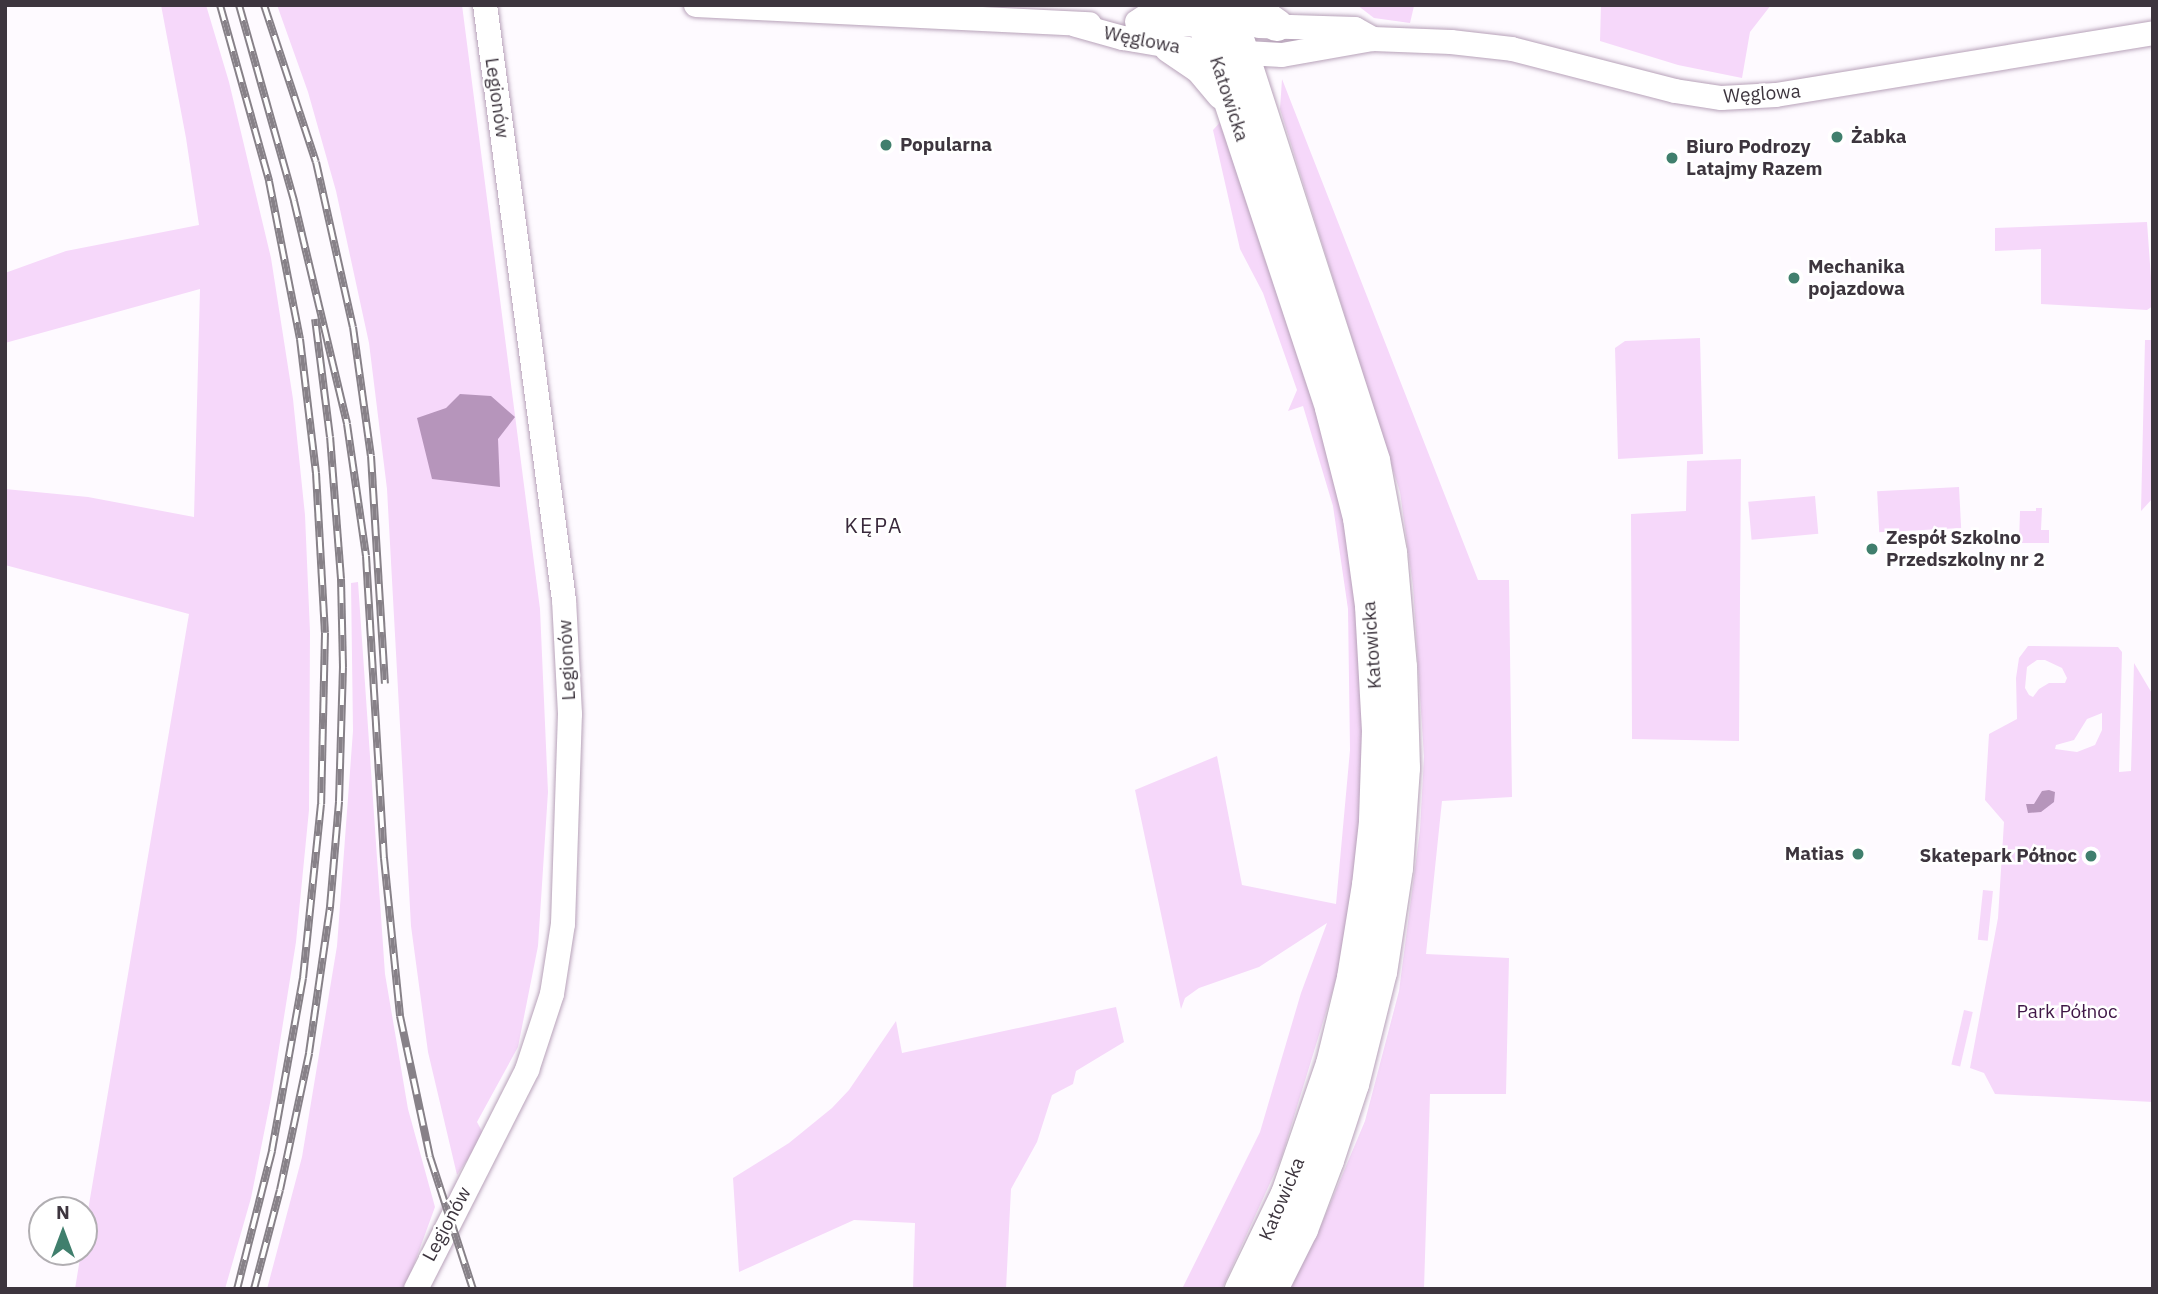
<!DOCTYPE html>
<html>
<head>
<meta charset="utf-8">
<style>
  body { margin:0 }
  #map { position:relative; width:2158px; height:1294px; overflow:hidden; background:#fefaff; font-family:"IBM Plex Sans",sans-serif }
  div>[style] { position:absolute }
  .green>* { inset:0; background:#f6d8fa; transform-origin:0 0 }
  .water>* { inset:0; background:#b695bb }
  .roads { filter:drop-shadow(0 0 2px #b7a2b9) drop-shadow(0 0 2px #b7a2b9) }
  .tertiary>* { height:24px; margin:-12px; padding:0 12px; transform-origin:12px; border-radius:12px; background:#fff }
  .primary>* { height:32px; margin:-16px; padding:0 16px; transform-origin:16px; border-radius:16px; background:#fff }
  .rail>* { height:8px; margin-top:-4px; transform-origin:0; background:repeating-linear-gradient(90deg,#fff 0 16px,#878188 0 32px); box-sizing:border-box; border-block:2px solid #878188 }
  .dots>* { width:19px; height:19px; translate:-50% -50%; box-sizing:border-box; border:4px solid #fff; border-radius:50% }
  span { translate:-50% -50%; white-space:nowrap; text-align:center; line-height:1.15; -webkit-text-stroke:5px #fff; paint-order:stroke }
  .street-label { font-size:19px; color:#3d353e }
  .poi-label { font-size:19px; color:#3d353e; font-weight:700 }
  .left { translate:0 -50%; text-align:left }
  .right { translate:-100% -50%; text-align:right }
  .park-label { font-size:19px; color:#401747 }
  .neighbourhood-label { font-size:21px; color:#3a293c; letter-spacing:2px }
  .frame { position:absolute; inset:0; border:7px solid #3d353e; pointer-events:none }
  .north { position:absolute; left:28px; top:1196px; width:70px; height:70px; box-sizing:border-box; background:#fff; border:2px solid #b1aeb2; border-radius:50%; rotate:0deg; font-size:19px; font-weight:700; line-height:28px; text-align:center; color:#3d353e }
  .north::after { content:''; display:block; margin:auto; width:24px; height:32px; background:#407f6d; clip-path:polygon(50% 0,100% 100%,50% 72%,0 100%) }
</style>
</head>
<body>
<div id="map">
  <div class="green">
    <i style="clip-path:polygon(161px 5px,206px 5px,229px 82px,271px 258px,293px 399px,305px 515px,310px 632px,309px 810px,296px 942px,271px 1098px,251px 1198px,225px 1289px,75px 1289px,81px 1252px,84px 1252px,84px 1234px,189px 614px,5px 565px,5px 489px,88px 497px,194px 517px,200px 289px,5px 343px,5px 273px,66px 251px,199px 225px,186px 138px)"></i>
    <i style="clip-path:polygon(277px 5px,462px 5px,540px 609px,548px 792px,538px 946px,518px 1047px,477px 1122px,484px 1135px,457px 1175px,428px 1052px,411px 926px,387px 489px,369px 343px,336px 191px,308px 92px)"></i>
    <i style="clip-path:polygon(1357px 5px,1411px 5px,1414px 6px,1410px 23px,1374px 18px)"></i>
    <i style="clip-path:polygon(1601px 5px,1771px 5px,1750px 32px,1742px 78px,1678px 65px,1600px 41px)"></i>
    <i style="clip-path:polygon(1282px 79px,1478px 580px,1509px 580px,1512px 797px,1442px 801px,1426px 954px,1509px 958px,1506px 1094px,1430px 1094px,1424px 1289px,1289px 1289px,1317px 1235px,1365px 1121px,1399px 991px,1420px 830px,1424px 757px,1413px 586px,1400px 492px,1280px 109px)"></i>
    <i style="clip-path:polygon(1223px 119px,1264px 257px,1302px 355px,1354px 563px,1366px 753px,1352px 902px,1338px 973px,1281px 1159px,1222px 1289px,1182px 1289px,1260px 1132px,1301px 993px,1327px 923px,1259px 967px,1199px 988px,1185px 998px,1181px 1009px,1135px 790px,1217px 756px,1242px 885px,1336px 904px,1350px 750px,1348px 609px,1333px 506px,1303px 406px,1288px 411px,1297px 390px,1263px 293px,1240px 249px,1213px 130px)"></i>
    <i style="clip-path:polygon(2147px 222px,2153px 306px,2147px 310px,2041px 304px,2041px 249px,1995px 251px,1995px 228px)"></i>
    <i style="clip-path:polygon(1700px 338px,1703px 454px,1618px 459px,1615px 348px,1625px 341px)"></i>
    <i style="clip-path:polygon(2145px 340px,2153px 340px,2153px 498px,2141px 511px)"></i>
    <i style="clip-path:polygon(1741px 459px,1739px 741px,1632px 739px,1631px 514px,1686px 511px,1687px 461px)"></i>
    <i style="left:1959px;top:487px;width:41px;height:82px;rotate:87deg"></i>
    <i style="left:1815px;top:496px;width:38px;height:67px;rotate:85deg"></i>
    <i style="clip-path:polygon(2036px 508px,2042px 508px,2041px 530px,2049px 530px,2049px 543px,2019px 543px,2020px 511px,2036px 511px)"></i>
    <i style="clip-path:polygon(358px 582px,385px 974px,408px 1109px,435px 1207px,405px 1289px,267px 1289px,302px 1157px,337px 946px,353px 731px,351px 583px)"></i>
    <i style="clip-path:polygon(evenodd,2028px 646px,2118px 647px,2122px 652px,2119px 772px,2131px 771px,2134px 663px,2153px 695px,2153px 1102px,1995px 1094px,1984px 1073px,1970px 1068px,1998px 918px,2004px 822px,1985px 800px,1989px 734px,2017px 719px,2016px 678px,2019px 658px,2028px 646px,2045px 660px,2062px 668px,2067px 678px,2065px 683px,2049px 683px,2039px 689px,2033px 697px,2029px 695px,2025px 688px,2027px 667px,2037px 660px,2045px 660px,2028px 646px,2102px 713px,2102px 730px,2095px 745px,2077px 752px,2055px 749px,2056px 745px,2074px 740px,2087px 719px,2102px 713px)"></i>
    <i style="left:1983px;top:890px;width:10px;height:50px;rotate:6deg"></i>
    <i style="clip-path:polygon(1116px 1007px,1124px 1042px,1076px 1071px,1073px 1084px,1052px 1095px,1037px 1142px,1011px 1189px,1006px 1289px,913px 1289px,915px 1223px,854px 1220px,739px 1272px,733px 1178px,789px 1143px,832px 1108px,849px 1090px,896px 1021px,902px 1053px)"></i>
    <i style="left:1964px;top:1010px;width:9px;height:56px;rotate:13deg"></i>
  </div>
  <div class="water">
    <i style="clip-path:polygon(460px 394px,491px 396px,515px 417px,498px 439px,500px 487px,432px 479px,417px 418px,446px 408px)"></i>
    <i style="clip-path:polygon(2049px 790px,2055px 792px,2054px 802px,2041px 812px,2028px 813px,2026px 804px,2034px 804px,2042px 791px)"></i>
  </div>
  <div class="roads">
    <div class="tertiary">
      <i style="left:696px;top:5px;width:394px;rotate:2.8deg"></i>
      <i style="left:1137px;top:22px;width:82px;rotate:2.8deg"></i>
      <i style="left:1076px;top:25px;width:49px;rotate:15.5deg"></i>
      <i style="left:1123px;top:38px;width:67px;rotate:9.5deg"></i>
      <i style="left:1259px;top:26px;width:96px;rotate:1.8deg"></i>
      <i style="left:1355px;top:29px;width:21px;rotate:29deg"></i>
      <i style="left:1228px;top:52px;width:54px;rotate:3.2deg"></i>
      <i style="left:1282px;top:55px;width:92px;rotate:-10deg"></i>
      <i style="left:1373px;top:39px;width:78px;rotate:2.2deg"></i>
      <i style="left:1451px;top:42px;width:61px;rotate:6.5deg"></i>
      <i style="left:1512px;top:49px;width:168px;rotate:14.4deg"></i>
      <i style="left:1675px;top:91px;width:47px;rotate:8.7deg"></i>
      <i style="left:1721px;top:98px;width:55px;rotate:-3.1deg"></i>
      <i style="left:1776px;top:95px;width:382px;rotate:-9.3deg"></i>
      <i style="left:416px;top:1289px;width:246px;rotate:-63.1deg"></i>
      <i style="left:527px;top:1070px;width:80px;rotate:-71.8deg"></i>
      <i style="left:552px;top:994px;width:71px;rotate:-81.1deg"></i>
      <i style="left:563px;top:924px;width:210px;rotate:-88.1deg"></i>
      <i style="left:570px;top:714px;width:114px;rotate:-93deg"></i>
      <i style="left:564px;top:600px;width:600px;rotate:-97.56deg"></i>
    </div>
    <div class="primary">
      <i style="left:1198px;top:5px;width:424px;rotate:71.7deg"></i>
      <i style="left:1331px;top:408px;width:114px;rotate:75.7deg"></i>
      <i style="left:1359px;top:518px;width:89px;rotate:82.2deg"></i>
      <i style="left:1371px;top:606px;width:124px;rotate:86.8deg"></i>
      <i style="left:1378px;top:730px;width:92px;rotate:91.9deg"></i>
      <i style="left:1375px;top:822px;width:63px;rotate:96.3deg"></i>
      <i style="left:1368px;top:885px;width:94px;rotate:99.2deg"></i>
      <i style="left:1353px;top:978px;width:89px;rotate:103.7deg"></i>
      <i style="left:1332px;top:1064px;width:138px;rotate:109.1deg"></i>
      <i style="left:1287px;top:1194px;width:106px;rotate:115.8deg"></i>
      <i style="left:1227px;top:5px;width:479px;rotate:72.1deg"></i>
      <i style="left:1374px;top:461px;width:94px;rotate:79.5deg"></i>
      <i style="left:1391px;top:553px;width:114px;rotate:85deg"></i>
      <i style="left:1401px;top:667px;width:101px;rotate:88.3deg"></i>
      <i style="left:1404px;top:768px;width:100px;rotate:94deg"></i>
      <i style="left:1397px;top:868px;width:105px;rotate:98.7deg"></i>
      <i style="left:1381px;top:972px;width:115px;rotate:104deg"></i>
      <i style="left:1353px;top:1084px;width:80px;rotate:108.2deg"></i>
      <i style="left:1328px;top:1160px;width:74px;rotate:110.6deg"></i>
      <i style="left:1302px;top:1229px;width:67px;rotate:116.6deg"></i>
      <i style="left:1248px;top:5px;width:35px;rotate:35deg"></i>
      <i style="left:1143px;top:23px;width:33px;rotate:-33deg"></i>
      <i style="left:1170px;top:47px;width:36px;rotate:34deg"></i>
      <i style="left:1200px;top:67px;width:35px;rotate:50deg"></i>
    </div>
  </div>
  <div class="rail">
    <i style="left:220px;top:5px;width:183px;rotate:74.4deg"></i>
    <i style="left:269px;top:181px;width:161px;rotate:78.9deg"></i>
    <i style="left:300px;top:339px;width:135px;rotate:83.2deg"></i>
    <i style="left:316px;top:473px;width:160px;rotate:86.8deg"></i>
    <i style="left:325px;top:633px;width:171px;rotate:91.3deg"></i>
    <i style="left:321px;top:804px;width:175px;rotate:95.9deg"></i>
    <i style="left:303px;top:978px;width:176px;rotate:100.2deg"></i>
    <i style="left:272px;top:1151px;width:142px;rotate:104.2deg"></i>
    <i style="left:239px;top:5px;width:204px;rotate:74.3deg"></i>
    <i style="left:294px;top:201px;width:229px;rotate:76.6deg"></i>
    <i style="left:347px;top:424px;width:133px;rotate:81.8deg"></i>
    <i style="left:366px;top:556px;width:303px;rotate:86.6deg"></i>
    <i style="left:384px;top:858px;width:159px;rotate:84.2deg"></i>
    <i style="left:400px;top:1016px;width:144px;rotate:78deg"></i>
    <i style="left:430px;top:1157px;width:139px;rotate:72deg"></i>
    <i style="left:264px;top:5px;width:165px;rotate:71.7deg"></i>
    <i style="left:316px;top:162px;width:169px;rotate:77.4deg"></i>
    <i style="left:353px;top:327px;width:130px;rotate:82.1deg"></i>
    <i style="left:371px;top:456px;width:228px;rotate:86.5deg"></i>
    <i style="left:254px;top:1289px;width:102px;rotate:-75.3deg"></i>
    <i style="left:280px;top:1190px;width:140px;rotate:-78deg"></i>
    <i style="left:309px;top:1053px;width:148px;rotate:-81.8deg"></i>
    <i style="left:330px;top:907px;width:106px;rotate:-85.1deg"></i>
    <i style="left:339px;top:801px;width:134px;rotate:-88.3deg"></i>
    <i style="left:343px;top:667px;width:88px;rotate:-91.3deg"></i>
    <i style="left:341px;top:579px;width:142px;rotate:-94.4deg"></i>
    <i style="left:330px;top:437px;width:119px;rotate:-97.2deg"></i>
  </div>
  <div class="dots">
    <i style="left:1837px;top:137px;background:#407f6d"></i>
    <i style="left:886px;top:145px;background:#407f6d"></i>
    <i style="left:1672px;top:158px;background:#407f6d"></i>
    <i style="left:1794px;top:278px;background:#407f6d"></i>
    <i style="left:1872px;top:549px;background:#407f6d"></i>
    <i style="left:1858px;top:854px;background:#407f6d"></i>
    <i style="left:2091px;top:856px;background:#407f6d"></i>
  </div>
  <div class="street-label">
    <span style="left:1142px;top:40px;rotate:11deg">Węglowa</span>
    <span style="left:1762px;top:94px;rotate:-4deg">Węglowa</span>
    <span style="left:497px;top:98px;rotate:82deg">Legionów</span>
    <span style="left:1229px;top:99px;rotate:72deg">Katowicka</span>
    <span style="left:1372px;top:645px;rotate:-94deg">Katowicka</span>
    <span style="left:567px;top:660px;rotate:-93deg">Legionów</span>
    <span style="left:1282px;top:1199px;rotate:-67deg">Katowicka</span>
    <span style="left:447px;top:1224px;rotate:-62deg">Legionów</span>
  </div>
  <div class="poi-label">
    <span class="left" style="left:1851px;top:137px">Żabka</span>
    <span class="left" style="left:900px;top:145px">Popularna</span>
    <span class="left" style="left:1686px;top:158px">Biuro Podrozy<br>Latajmy Razem</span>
    <span class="left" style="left:1808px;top:278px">Mechanika<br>pojazdowa</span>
    <span class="left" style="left:1886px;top:549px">Zespół Szkolno<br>Przedszkolny nr 2</span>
    <span class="right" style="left:1844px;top:854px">Matias</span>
    <span class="right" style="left:2077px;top:856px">Skatepark Północ</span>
  </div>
  <div class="park-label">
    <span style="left:2067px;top:1012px">Park Północ</span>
  </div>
  <div class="neighbourhood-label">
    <span style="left:874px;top:525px">KĘPA</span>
  </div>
  <div class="frame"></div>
  <div class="north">N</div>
</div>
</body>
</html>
